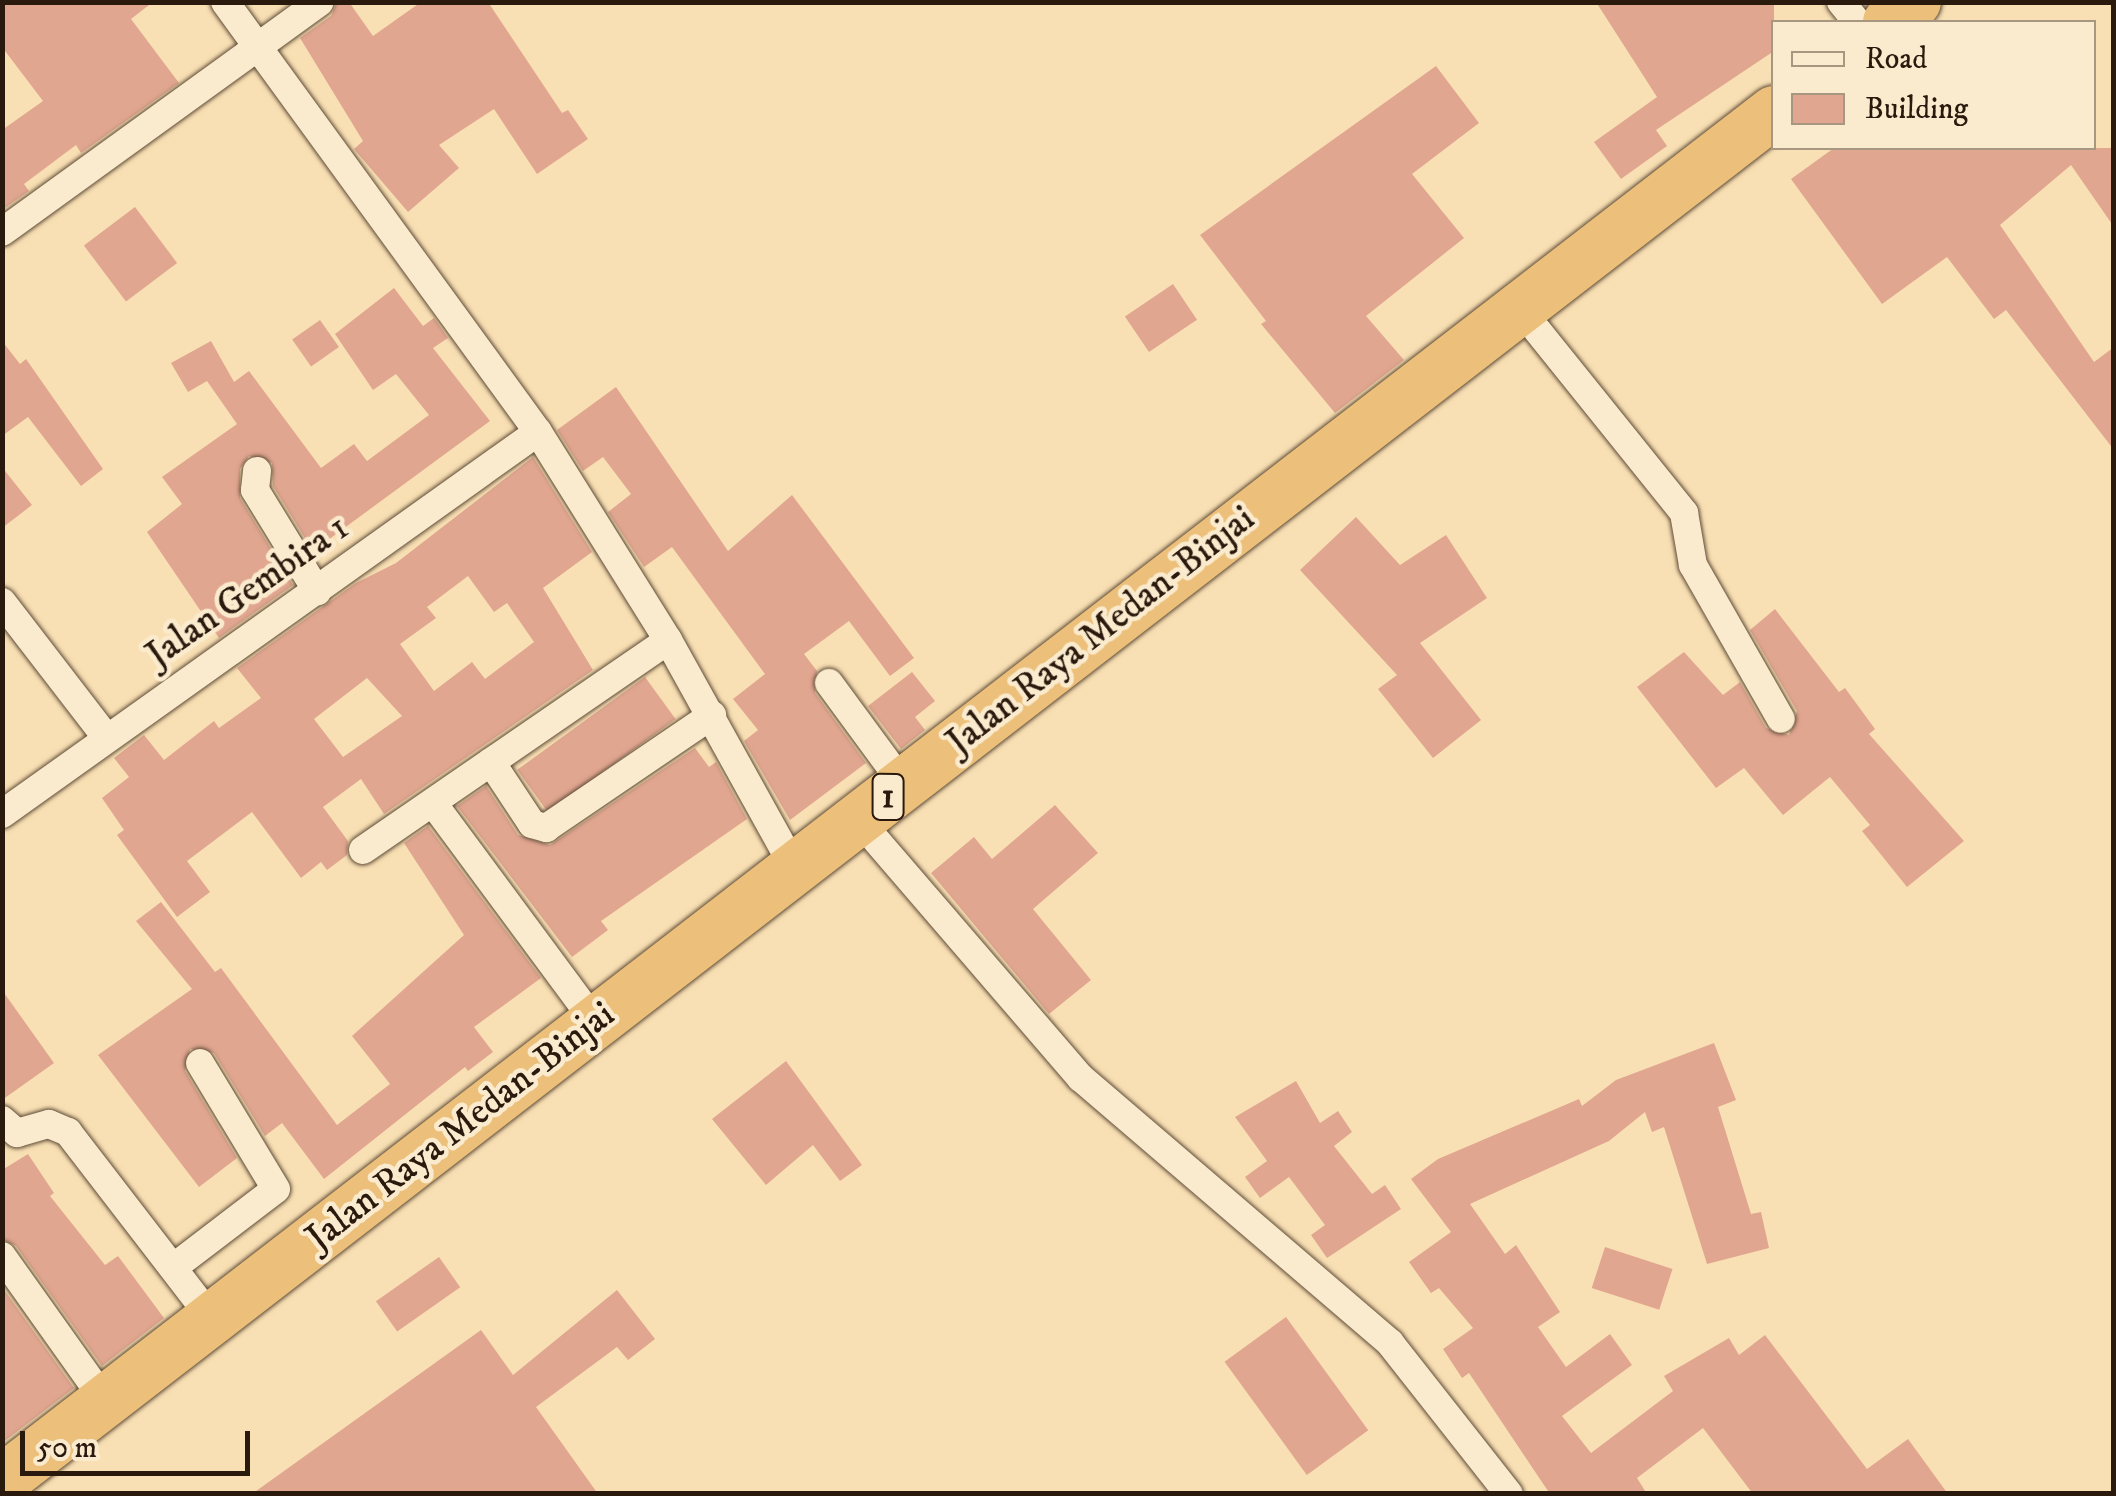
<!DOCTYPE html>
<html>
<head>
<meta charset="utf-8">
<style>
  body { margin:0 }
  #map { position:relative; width:2116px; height:1496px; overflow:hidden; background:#f9e0b4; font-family:"IM FELL DW Pica",serif }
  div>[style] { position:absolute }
  .building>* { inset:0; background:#e1a690; transform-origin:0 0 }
  .roads { filter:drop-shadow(0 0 2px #5e4b37) drop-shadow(0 0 2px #5e4b37) }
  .street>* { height:28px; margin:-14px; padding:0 14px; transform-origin:14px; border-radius:14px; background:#fbebce }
  .highway>* { height:52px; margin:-26px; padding:0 26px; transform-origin:26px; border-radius:26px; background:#ecc07a }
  span { translate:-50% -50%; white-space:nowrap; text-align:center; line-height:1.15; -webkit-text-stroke:9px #fbebce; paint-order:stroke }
  .shield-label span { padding:2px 8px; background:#fbebce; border:2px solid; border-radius:8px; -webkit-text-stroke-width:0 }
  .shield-label { font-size:35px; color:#2a190d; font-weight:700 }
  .street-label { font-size:38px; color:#2a190d }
  .frame { position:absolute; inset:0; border:5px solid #2a190d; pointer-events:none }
  .legend { position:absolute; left:1771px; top:20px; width:325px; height:130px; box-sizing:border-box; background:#fbebce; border:2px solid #a79781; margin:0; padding:12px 18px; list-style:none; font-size:30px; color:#2a190d }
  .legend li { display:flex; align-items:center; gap:20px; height:50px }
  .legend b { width:50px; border:2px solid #a79781 }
  .scale { position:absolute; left:20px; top:1431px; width:230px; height:45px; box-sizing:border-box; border:5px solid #2a190d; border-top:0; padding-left:12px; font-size:30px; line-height:35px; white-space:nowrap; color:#2a190d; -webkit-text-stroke:8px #fbebce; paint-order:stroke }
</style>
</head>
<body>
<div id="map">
  <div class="building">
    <i style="clip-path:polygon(2px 2px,153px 2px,131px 19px,179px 83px,81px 153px,76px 145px,24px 184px,29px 191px,2px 210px,2px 130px,43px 101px,2px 47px)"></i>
    <i style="clip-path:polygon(337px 2px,349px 2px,373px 36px,421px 2px,488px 2px,562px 113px,568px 110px,588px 139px,537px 174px,494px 109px,439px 145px,459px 168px,408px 212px,354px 149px,363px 141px,300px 38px,331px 16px)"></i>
    <i style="clip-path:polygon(1596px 2px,1774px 2px,1774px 51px,1656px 130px,1667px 146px,1621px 179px,1594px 142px,1657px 97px)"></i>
    <i style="clip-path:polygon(1436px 66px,1479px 123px,1412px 174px,1464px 238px,1366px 316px,1404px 360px,1335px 413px,1261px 324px,1266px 321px,1200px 235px)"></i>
    <i style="clip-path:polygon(1834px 148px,2114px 148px,2114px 227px,2071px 165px,2000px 225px,2094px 362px,2114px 347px,2114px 450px,2006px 310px,1994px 319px,1947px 257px,1882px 304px,1791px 179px)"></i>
    <i style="left:135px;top:207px;width:70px;height:64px;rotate:53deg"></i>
    <i style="left:1173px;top:284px;width:43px;height:58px;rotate:56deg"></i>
    <i style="clip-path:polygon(394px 288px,423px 326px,434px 318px,448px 338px,433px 348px,490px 421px,313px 551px,273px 486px,272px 463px,249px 456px,240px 469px,240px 498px,293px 585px,219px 638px,147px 532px,182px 504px,162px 477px,237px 424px,207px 381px,188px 392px,171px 363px,211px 341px,234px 382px,249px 371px,321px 468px,354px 444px,367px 461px,429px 415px,396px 374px,373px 390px,335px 334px)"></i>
    <i style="left:320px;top:320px;width:33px;height:34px;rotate:55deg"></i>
    <i style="clip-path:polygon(2px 341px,20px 364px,26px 359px,103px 469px,81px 486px,28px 417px,2px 436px)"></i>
    <i style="clip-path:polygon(616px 387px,728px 551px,792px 495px,914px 658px,890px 676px,849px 621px,804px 654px,817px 671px,815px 693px,866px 763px,790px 820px,744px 741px,758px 730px,733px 699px,765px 674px,672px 547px,644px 567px,608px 512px,631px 494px,603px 457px,583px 471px,557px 430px)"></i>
    <i style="clip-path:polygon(evenodd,533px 457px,592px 552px,543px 588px,593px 670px,384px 814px,361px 779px,323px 807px,348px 841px,347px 855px,327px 870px,321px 862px,301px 878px,252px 812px,187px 861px,210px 892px,177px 917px,117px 835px,124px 830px,102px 798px,129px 777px,114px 758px,144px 735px,164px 760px,214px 721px,219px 728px,261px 698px,237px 668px,356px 583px,396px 563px,533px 457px,468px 576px,494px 612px,507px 603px,534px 642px,485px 679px,472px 662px,434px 691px,400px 644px,436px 618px,427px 607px,468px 576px,533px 457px,367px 678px,402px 716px,343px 757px,314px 719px,367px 678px)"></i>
    <i style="clip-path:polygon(2px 467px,32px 505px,2px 528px)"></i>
    <i style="clip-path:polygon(1356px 517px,1400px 565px,1446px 535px,1487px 598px,1420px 643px,1481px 720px,1433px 758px,1378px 689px,1397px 675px,1300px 570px)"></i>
    <i style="clip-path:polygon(1775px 609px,1839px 692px,1845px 688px,1875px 729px,1869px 734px,1964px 841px,1907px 887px,1862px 831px,1870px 825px,1830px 777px,1783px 815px,1744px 768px,1716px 788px,1637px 687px,1684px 652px,1723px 695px,1740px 682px,1766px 728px,1789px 735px,1797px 711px,1750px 630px)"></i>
    <i style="clip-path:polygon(912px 672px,935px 701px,915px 717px,925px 730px,901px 749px,868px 706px)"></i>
    <i style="left:645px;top:677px;width:52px;height:158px;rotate:54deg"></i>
    <i style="clip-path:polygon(695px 748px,709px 767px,716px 762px,747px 819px,601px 921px,608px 930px,572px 957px,457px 806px,486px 786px,518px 835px,550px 845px)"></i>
    <i style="clip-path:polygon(1055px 805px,1098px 853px,1033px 909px,1091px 980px,1049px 1014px,931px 873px,974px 837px,992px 859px)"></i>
    <i style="clip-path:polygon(428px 826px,541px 978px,474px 1027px,493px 1052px,468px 1071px,465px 1067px,324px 1179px,282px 1123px,265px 1136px,214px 1053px,190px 1049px,185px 1071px,237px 1158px,199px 1187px,98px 1055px,192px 989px,136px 921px,161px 902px,215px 972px,221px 968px,337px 1125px,390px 1084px,352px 1036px,464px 935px,404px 843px)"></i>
    <i style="clip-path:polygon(2px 990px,54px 1063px,2px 1100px)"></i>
    <i style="clip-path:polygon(1714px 1043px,1736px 1100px,1718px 1107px,1751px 1214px,1761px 1212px,1769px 1248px,1707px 1264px,1664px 1127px,1652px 1132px,1645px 1112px,1609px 1141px,1470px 1204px,1505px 1254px,1516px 1245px,1560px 1312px,1538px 1327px,1566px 1367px,1610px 1334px,1632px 1365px,1562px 1416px,1591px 1453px,1673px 1391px,1664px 1376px,1729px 1338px,1739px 1355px,1765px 1335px,1867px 1469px,1908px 1439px,1948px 1494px,1753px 1494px,1703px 1428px,1637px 1478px,1647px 1494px,1550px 1494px,1469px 1373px,1462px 1378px,1443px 1349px,1473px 1328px,1439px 1288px,1431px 1293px,1409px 1262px,1451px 1232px,1411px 1179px,1438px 1159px,1579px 1099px,1582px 1106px,1616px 1080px)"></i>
    <i style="clip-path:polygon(786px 1061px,862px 1165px,840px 1181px,813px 1145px,766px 1185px,712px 1119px)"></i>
    <i style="clip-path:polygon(1296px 1081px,1320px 1123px,1338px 1111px,1352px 1132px,1334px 1146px,1372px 1194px,1385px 1185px,1401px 1209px,1327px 1258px,1311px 1235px,1325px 1225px,1289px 1177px,1260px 1198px,1245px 1177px,1267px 1161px,1235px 1117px)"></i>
    <i style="clip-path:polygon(28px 1154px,54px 1193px,50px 1196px,105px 1265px,118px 1256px,164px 1318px,102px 1366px,16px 1246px,2px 1239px,2px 1170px)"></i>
    <i style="left:1605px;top:1247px;width:71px;height:43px;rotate:18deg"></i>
    <i style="left:439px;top:1257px;width:37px;height:77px;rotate:55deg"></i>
    <i style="clip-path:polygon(2px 1287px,74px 1388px,2px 1443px)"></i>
    <i style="clip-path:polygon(617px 1290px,655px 1339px,628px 1360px,617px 1347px,536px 1407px,598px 1494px,252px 1494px,481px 1330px,513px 1375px)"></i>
    <i style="left:1286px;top:1317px;width:140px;height:76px;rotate:54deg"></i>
  </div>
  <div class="roads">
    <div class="street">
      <i style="left:225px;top:2px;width:532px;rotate:53.95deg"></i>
      <i style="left:538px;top:432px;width:245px;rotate:58deg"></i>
      <i style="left:668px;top:640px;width:262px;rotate:61deg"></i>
      <i style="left:1841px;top:2px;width:26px;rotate:51deg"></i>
      <i style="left:2px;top:232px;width:392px;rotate:-35.9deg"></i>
      <i style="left:1537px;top:330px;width:235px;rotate:51.2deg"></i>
      <i style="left:1684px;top:513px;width:53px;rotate:80.2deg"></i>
      <i style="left:1693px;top:565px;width:177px;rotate:60.3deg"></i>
      <i style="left:257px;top:471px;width:19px;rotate:96deg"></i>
      <i style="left:255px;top:490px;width:119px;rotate:58.5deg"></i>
      <i style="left:2px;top:602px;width:170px;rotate:52.4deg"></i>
      <i style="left:829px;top:683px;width:127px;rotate:53.7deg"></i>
      <i style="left:491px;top:762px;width:74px;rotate:56.5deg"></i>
      <i style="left:532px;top:824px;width:15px;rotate:16deg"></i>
      <i style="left:546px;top:828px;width:201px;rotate:-34.2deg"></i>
      <i style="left:433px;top:803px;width:274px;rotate:53.5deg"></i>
      <i style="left:2px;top:814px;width:658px;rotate:-35.48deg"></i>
      <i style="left:876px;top:840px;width:314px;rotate:49.3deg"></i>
      <i style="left:1081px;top:1078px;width:407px;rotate:40.6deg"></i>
      <i style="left:1390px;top:1343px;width:192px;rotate:51.8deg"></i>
      <i style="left:363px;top:850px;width:370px;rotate:-34.5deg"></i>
      <i style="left:2px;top:1120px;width:20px;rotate:41deg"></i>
      <i style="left:17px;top:1133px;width:33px;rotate:-16deg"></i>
      <i style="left:49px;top:1124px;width:21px;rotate:23deg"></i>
      <i style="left:68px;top:1132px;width:236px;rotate:52.4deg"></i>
      <i style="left:2px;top:1256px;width:178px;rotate:54.6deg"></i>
      <i style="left:174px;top:1267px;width:128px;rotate:-37.4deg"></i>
      <i style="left:276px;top:1189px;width:147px;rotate:-121.1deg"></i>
    </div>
    <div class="highway">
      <i style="left:1889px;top:22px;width:33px;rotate:-38deg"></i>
      <i style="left:2px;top:1481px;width:2239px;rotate:-37.69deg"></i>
    </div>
  </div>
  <div class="shield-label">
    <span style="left:888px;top:797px">1</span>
  </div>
  <div class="street-label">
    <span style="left:248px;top:592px;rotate:-35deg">Jalan Gembira 1</span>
    <span style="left:1101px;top:631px;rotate:-38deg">Jalan Raya Medan-Binjai</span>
    <span style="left:461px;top:1127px;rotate:-38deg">Jalan Raya Medan-Binjai</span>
  </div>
  <div class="frame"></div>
  <ul class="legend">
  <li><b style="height:12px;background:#fbebce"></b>Road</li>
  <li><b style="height:28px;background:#e1a690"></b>Building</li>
  </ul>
  <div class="scale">50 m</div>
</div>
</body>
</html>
